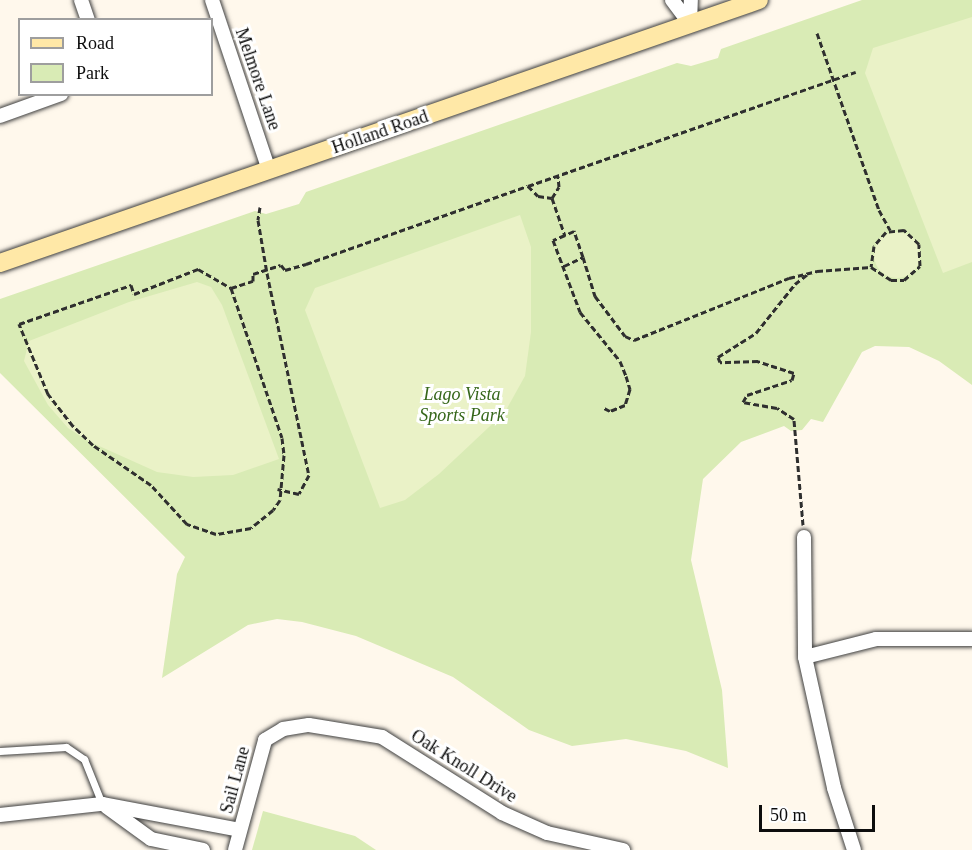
<!DOCTYPE html>
<html>
<head>
<meta charset="utf-8">
<style>
  body { margin:0 }
  #map { position:relative; width:972px; height:850px; overflow:hidden; background:#fff8ec; font-family:Georgia,serif }
  div>[style] { position:absolute }
  .green>* { inset:0; background:#d9ebb5 }
  .pitch>* { inset:0; background:#eaf2c7 }
  .round { border-radius:50% }
  .path>* { height:3px; margin-top:-1.5px; transform-origin:0; background:repeating-linear-gradient(90deg,#2f2f2f 0 6px,transparent 0 9px) }
  .roads { filter:drop-shadow(0 0 2px #404040) drop-shadow(0 0 2px #404040) }
  .lane>* { height:7px; margin:-3.5px; padding:0 3.5px; transform-origin:3.5px; border-radius:3.5px; background:#fff }
  .street>* { height:14px; margin:-7px; padding:0 7px; transform-origin:7px; border-radius:7px; background:#fff }
  .secondary>* { height:18px; margin:-9px; padding:0 9px; transform-origin:9px; border-radius:9px; background:#ffe8a7 }
  span { translate:-50% -50%; white-space:nowrap; text-align:center; line-height:1.15; -webkit-text-stroke:6px #fff; paint-order:stroke }
  .street-label { font-size:18px; color:#0d0d0d }
  .park-label { font-size:18px; color:#36671a; font-style:italic }
  .legend { position:absolute; left:18px; top:18px; width:195px; height:78px; box-sizing:border-box; background:#fff; border:2px solid #9e9e9e; margin:0; padding:8px 10px; list-style:none; font-size:18px; color:#0d0d0d }
  .legend li { display:flex; align-items:center; gap:12px; height:30px }
  .legend b { width:30px; border:2px solid #9e9e9e }
  .scale { position:absolute; left:759px; top:805px; width:116px; height:27px; box-sizing:border-box; border:3px solid #0d0d0d; border-top:0; padding-left:8px; font-size:18px; line-height:21px; white-space:nowrap; color:#0d0d0d; -webkit-text-stroke:4px #fff; paint-order:stroke }
</style>
</head>
<body>
<div id="map">
  <div class="green">
    <i style="clip-path:polygon(862px 0,972px 0,972px 385px,939px 361px,909px 347px,875px 346px,862px 352px,823px 422px,811px 419px,802px 430px,791px 431px,784px 426px,741px 442px,703px 479px,691px 560px,722px 690px,728px 768px,686px 751px,626px 739px,572px 746px,529px 730px,453px 677px,356px 636px,302px 622px,277px 619px,248px 625px,162px 678px,177px 574px,185px 557px,0 373px,0 299px,255px 211px,266px 214px,299px 204px,306px 192px,677px 63px,691px 66px,718px 58px,721px 49px)"></i>
    <i style="clip-path:polygon(263px 811px,355px 836px,376px 850px,252px 850px)"></i>
  </div>
  <div class="pitch">
    <i style="clip-path:polygon(972px 17px,972px 262px,943px 273px,865px 73px,873px 48px)"></i>
    <i style="clip-path:polygon(520px 215px,531px 247px,531px 332px,525px 376px,505px 412px,439px 474px,405px 500px,380px 508px,305px 310px,315px 288px)"></i>
    <i class="round" style="left:874px;top:232px;width:46px;height:46px"></i>
    <i style="clip-path:polygon(197px 282px,211px 287px,222px 305px,279px 459px,233px 475px,193px 477px,157px 472px,88px 441px,68px 428px,48px 405px,24px 361px,29px 341px,129px 302px)"></i>
  </div>
  <div class="path">
    <i style="left:817px;top:33px;width:188px;rotate:70.7deg"></i>
    <i style="left:879px;top:210px;width:23px;rotate:61deg"></i>
    <i style="left:528px;top:186px;width:347px;rotate:-19.2deg"></i>
    <i style="left:552px;top:198px;width:13px;rotate:-58deg"></i>
    <i style="left:559px;top:187px;width:11px;rotate:-95deg"></i>
    <i style="left:260px;top:207px;width:13px;rotate:99deg"></i>
    <i style="left:258px;top:220px;width:54px;rotate:80.4deg"></i>
    <i style="left:267px;top:273px;width:206px;rotate:78.3deg"></i>
    <i style="left:309px;top:475px;width:21px;rotate:118deg"></i>
    <i style="left:299px;top:494px;width:22px;rotate:-167deg"></i>
    <i style="left:583px;top:257px;width:41px;rotate:72.9deg"></i>
    <i style="left:595px;top:296px;width:50px;rotate:53.1deg"></i>
    <i style="left:625px;top:336px;width:10px;rotate:24deg"></i>
    <i style="left:634px;top:340px;width:167px;rotate:-21.8deg"></i>
    <i style="left:789px;top:278px;width:29px;rotate:-14deg"></i>
    <i style="left:817px;top:271px;width:54px;rotate:-4.2deg"></i>
    <i style="left:871px;top:267px;width:24px;rotate:33deg"></i>
    <i style="left:891px;top:280px;width:13px"></i>
    <i style="left:904px;top:280px;width:21px;rotate:-41deg"></i>
    <i style="left:920px;top:266px;width:22px;rotate:-93deg"></i>
    <i style="left:919px;top:244px;width:21px;rotate:-137deg"></i>
    <i style="left:904px;top:230px;width:18px;rotate:174deg"></i>
    <i style="left:886px;top:232px;width:18px;rotate:131deg"></i>
    <i style="left:874px;top:246px;width:21px;rotate:98deg"></i>
    <i style="left:564px;top:266px;width:21px;rotate:-25deg"></i>
    <i style="left:583px;top:257px;width:28px;rotate:-109deg"></i>
    <i style="left:574px;top:231px;width:10px;rotate:156deg"></i>
    <i style="left:198px;top:269px;width:38px;rotate:30deg"></i>
    <i style="left:231px;top:288px;width:158px;rotate:71.2deg"></i>
    <i style="left:282px;top:438px;width:17px;rotate:83deg"></i>
    <i style="left:284px;top:455px;width:45px;rotate:95.1deg"></i>
    <i style="left:280px;top:500px;width:12px;rotate:125deg"></i>
    <i style="left:273px;top:510px;width:28px;rotate:141deg"></i>
    <i style="left:251px;top:528px;width:36px;rotate:170deg"></i>
    <i style="left:216px;top:534px;width:31px;rotate:-161deg"></i>
    <i style="left:187px;top:524px;width:53px;rotate:-132.7deg"></i>
    <i style="left:151px;top:485px;width:70px;rotate:-145.4deg"></i>
    <i style="left:93px;top:445px;width:28px;rotate:-136deg"></i>
    <i style="left:73px;top:426px;width:41px;rotate:-128deg"></i>
    <i style="left:48px;top:394px;width:76px;rotate:-112.5deg"></i>
    <i style="left:19px;top:324px;width:119px;rotate:-19.2deg"></i>
    <i style="left:131px;top:285px;width:9px;rotate:72deg"></i>
    <i style="left:134px;top:294px;width:69px;rotate:-21.3deg"></i>
    <i style="left:231px;top:288px;width:23px;rotate:-18deg"></i>
    <i style="left:253px;top:281px;width:7px;rotate:-90deg"></i>
    <i style="left:253px;top:274px;width:29px;rotate:-18deg"></i>
    <i style="left:281px;top:265px;width:6px;rotate:51deg"></i>
    <i style="left:285px;top:270px;width:22px;rotate:-16deg"></i>
    <i style="left:306px;top:264px;width:235px;rotate:-19.4deg"></i>
    <i style="left:528px;top:186px;width:14px;rotate:45deg"></i>
    <i style="left:538px;top:196px;width:14px;rotate:8deg"></i>
    <i style="left:552px;top:198px;width:39px;rotate:71deg"></i>
    <i style="left:565px;top:235px;width:13px;rotate:157deg"></i>
    <i style="left:553px;top:240px;width:77px;rotate:69.4deg"></i>
    <i style="left:580px;top:312px;width:63px;rotate:50.8deg"></i>
    <i style="left:620px;top:361px;width:16px;rotate:68deg"></i>
    <i style="left:626px;top:376px;width:14px;rotate:73deg"></i>
    <i style="left:630px;top:389px;width:17px;rotate:107deg"></i>
    <i style="left:625px;top:405px;width:16px;rotate:158deg"></i>
    <i style="left:610px;top:411px;width:7px;rotate:-153deg"></i>
    <i style="left:803px;top:525px;width:106px;rotate:-94.9deg"></i>
    <i style="left:794px;top:419px;width:20px;rotate:-147deg"></i>
    <i style="left:777px;top:408px;width:35px;rotate:-170deg"></i>
    <i style="left:743px;top:402px;width:8px;rotate:-60deg"></i>
    <i style="left:747px;top:395px;width:47px;rotate:-18.4deg"></i>
    <i style="left:792px;top:380px;width:7px;rotate:-74deg"></i>
    <i style="left:794px;top:373px;width:38px;rotate:-162deg"></i>
    <i style="left:758px;top:361px;width:38px;rotate:178deg"></i>
    <i style="left:720px;top:362px;width:5px;rotate:-112deg"></i>
    <i style="left:718px;top:357px;width:45px;rotate:-32.3deg"></i>
    <i style="left:756px;top:333px;width:63px;rotate:-51.5deg"></i>
    <i style="left:795px;top:284px;width:16px;rotate:-38deg"></i>
  </div>
  <div class="roads">
    <div class="lane">
      <i style="left:0;top:751px;width:66px;rotate:-3.5deg"></i>
      <i style="left:66px;top:747px;width:22px;rotate:34deg"></i>
      <i style="left:84px;top:759px;width:48px;rotate:68.2deg"></i>
    </div>
    <div class="street">
      <i style="left:81px;top:0;width:21px;rotate:71deg"></i>
      <i style="left:212px;top:0;width:179px;rotate:71.5deg"></i>
      <i style="left:672px;top:0;width:30px;rotate:53deg"></i>
      <i style="left:690px;top:24px;width:24px;rotate:-88deg"></i>
      <i style="left:0;top:116px;width:65px;rotate:-19.8deg"></i>
      <i style="left:804px;top:537px;width:120px;rotate:89.5deg"></i>
      <i style="left:805px;top:657px;width:134px;rotate:77.5deg"></i>
      <i style="left:834px;top:788px;width:65px;rotate:72.1deg"></i>
      <i style="left:805px;top:657px;width:73px;rotate:-14.2deg"></i>
      <i style="left:876px;top:639px;width:96px"></i>
      <i style="left:107px;top:807px;width:54px;rotate:36deg"></i>
      <i style="left:151px;top:839px;width:53px;rotate:11.9deg"></i>
      <i style="left:0;top:815px;width:103px;rotate:-6.2deg"></i>
      <i style="left:102px;top:804px;width:140px;rotate:10.7deg"></i>
      <i style="left:235px;top:850px;width:114px;rotate:-74.7deg"></i>
      <i style="left:265px;top:740px;width:21px;rotate:-31deg"></i>
      <i style="left:283px;top:729px;width:26px;rotate:-9deg"></i>
      <i style="left:309px;top:725px;width:74px;rotate:9.3deg"></i>
      <i style="left:382px;top:737px;width:142px;rotate:32.3deg"></i>
      <i style="left:502px;top:813px;width:49px;rotate:24deg"></i>
      <i style="left:547px;top:833px;width:78px;rotate:12.6deg"></i>
    </div>
    <div class="secondary">
      <i style="left:0;top:263px;width:803px;rotate:-19.11deg"></i>
    </div>
  </div>
  <div class="street-label">
    <span style="left:258px;top:79px;rotate:71deg">Melmore Lane</span>
    <span style="left:380px;top:132px;rotate:-19deg">Holland Road</span>
    <span style="left:464px;top:766px;rotate:32deg">Oak Knoll Drive</span>
    <span style="left:235px;top:780px;rotate:-75deg">Sail Lane</span>
  </div>
  <div class="park-label">
    <span style="left:462px;top:405px">Lago Vista<br>Sports Park</span>
  </div>
  <ul class="legend">
  <li><b style="height:8px;background:#ffe8a7"></b>Road</li>
  <li><b style="height:16px;background:#d9ebb5"></b>Park</li>
  </ul>
  <div class="scale">50 m</div>
</div>
</body>
</html>
